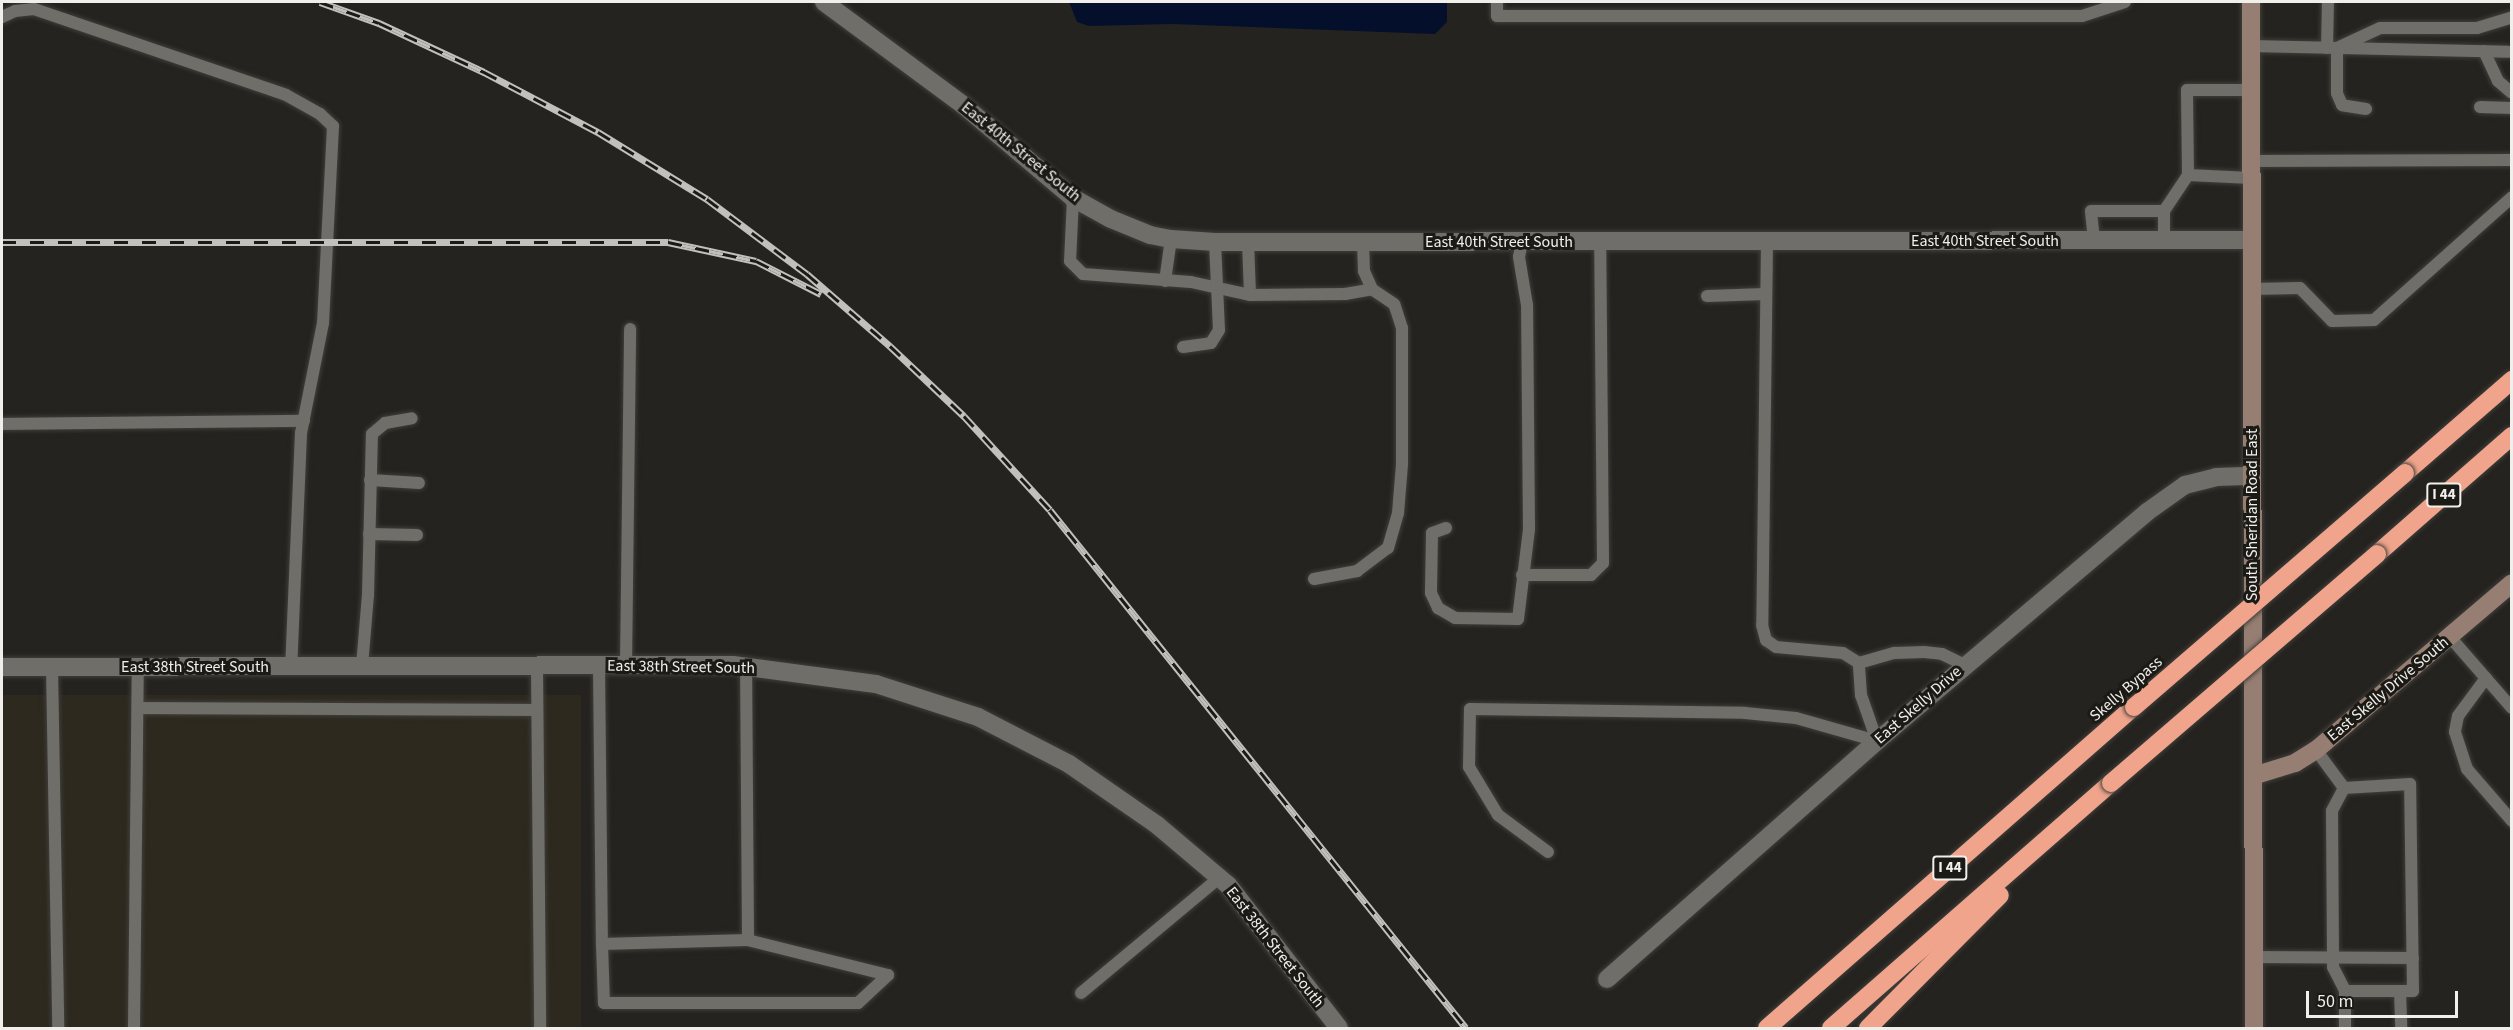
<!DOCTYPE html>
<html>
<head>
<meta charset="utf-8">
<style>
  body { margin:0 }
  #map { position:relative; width:2513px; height:1030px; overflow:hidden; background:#25231f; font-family:"Source Sans 3",sans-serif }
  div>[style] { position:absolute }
  .built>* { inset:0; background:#2d291f; transform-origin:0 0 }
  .water>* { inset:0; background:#04102b }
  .roads { filter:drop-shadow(0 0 2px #403e3b) drop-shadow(0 0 2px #403e3b) }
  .lane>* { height:12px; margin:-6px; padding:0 6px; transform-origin:6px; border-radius:6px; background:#706e68 }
  .street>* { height:18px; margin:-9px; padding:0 9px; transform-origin:9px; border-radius:9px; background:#706e68 }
  .secondary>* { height:18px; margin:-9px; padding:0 9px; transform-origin:9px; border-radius:9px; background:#967e72 }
  .highway>* { height:18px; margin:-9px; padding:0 9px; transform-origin:9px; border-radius:9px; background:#efa48b }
  .rail>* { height:7px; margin-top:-3.5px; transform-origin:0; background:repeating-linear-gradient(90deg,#1c1a15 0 14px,#c2c0bd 0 28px); box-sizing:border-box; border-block:2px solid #c2c0bd }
  .bridges { filter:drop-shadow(0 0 2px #403e3b) drop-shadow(0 0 2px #403e3b) }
  .highway-bridge>* { height:18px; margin:-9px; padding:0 9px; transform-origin:9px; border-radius:9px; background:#efa48b }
  span { translate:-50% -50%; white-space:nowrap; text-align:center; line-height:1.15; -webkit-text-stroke:6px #1c1a15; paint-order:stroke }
  .shield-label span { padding:2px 4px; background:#1c1a15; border:2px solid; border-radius:4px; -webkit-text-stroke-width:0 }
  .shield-label { font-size:15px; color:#f1efec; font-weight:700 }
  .street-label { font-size:16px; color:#f1efec }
  .frame { position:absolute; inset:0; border:3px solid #f1efec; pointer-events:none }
  .scale { position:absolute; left:2306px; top:991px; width:152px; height:27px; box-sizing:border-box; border:3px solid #f1efec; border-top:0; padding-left:8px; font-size:18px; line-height:21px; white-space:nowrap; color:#f1efec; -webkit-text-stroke:4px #1c1a15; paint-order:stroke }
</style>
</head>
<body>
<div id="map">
  <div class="built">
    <i style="left:581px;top:695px;width:333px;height:579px;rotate:90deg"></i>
  </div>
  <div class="water">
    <i style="clip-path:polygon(1069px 2px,1447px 2px,1447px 22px,1435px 34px,1172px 24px,1089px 26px,1077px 22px)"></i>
  </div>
  <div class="roads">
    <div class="lane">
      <i style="left:1497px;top:2px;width:14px;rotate:90deg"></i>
      <i style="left:1497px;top:16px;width:585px"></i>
      <i style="left:2082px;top:16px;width:45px;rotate:-18deg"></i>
      <i style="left:2px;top:17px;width:14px;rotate:-25deg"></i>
      <i style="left:15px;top:11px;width:19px;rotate:-6deg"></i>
      <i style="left:34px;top:9px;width:266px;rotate:18.8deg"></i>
      <i style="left:286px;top:95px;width:39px;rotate:29deg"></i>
      <i style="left:320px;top:114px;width:18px;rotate:43deg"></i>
      <i style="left:333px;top:126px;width:197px;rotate:92.9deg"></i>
      <i style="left:323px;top:323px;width:112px;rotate:101.3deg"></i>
      <i style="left:301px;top:433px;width:234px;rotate:92.4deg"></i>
      <i style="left:2251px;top:46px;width:257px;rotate:1.3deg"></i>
      <i style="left:2327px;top:48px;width:46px;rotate:-88.8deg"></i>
      <i style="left:2484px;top:51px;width:33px;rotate:65deg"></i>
      <i style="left:2498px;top:81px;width:18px;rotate:41deg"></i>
      <i style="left:2480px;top:107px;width:32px;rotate:2deg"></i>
      <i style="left:2366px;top:109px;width:24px;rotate:-171deg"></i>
      <i style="left:2342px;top:105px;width:13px;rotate:-113deg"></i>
      <i style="left:2337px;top:93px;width:45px;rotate:-90deg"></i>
      <i style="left:2337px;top:48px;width:47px;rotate:-24.9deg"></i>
      <i style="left:2380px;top:28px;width:97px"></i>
      <i style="left:2477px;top:28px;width:37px;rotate:-17deg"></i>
      <i style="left:2251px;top:161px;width:261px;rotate:-0.2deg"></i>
      <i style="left:2188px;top:175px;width:63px;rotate:2.7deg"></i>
      <i style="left:1073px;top:198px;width:63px;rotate:92.7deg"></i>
      <i style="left:1070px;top:261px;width:18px;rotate:45deg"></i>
      <i style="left:1083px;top:274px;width:108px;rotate:4.2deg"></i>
      <i style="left:1191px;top:282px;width:60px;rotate:12.4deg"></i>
      <i style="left:2164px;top:211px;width:43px;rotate:-56.3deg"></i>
      <i style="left:2188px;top:175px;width:85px;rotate:-90.7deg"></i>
      <i style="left:2187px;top:90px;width:64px"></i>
      <i style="left:2094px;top:240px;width:29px;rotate:-96deg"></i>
      <i style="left:2091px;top:211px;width:73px"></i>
      <i style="left:2164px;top:211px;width:29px;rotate:90deg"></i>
      <i style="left:1767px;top:241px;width:384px;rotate:90.7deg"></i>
      <i style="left:1762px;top:625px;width:16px;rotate:75deg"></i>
      <i style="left:1766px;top:640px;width:12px;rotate:35deg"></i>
      <i style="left:1776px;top:647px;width:67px;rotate:5.1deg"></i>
      <i style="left:1843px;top:653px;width:19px;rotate:32deg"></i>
      <i style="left:1248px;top:242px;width:53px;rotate:87.8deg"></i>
      <i style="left:1250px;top:295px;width:95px;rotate:-0.6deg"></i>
      <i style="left:1345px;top:294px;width:27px;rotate:-10deg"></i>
      <i style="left:1165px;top:281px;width:42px;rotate:-81.9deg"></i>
      <i style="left:2252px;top:289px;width:48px;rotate:-1.2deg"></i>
      <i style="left:2300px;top:288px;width:46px;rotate:45.9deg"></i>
      <i style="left:2332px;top:321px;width:42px;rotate:-1.4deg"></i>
      <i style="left:2374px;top:320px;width:185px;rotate:-41.7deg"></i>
      <i style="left:1707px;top:296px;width:59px;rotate:-1.9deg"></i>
      <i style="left:1183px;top:347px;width:28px;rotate:-8deg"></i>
      <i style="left:1211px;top:343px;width:15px;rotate:-58deg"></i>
      <i style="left:1219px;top:330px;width:88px;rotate:-92.6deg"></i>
      <i style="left:2px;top:424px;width:302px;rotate:-0.6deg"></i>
      <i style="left:370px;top:480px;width:49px;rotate:3.5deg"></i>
      <i style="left:1446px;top:528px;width:15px;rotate:160deg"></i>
      <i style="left:1432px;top:533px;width:60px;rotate:91deg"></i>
      <i style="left:1431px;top:593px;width:17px;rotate:65deg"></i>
      <i style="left:1438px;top:608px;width:20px;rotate:30deg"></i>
      <i style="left:1455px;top:618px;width:63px;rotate:0.9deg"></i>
      <i style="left:1518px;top:619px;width:91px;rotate:-83deg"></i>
      <i style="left:1529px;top:529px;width:224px;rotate:-90.5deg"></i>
      <i style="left:1527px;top:305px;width:49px;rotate:-99.5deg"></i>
      <i style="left:1519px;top:257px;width:16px;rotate:-79deg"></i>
      <i style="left:369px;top:534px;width:48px;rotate:1.2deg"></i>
      <i style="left:1522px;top:575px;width:69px"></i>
      <i style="left:1591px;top:575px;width:17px;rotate:-45deg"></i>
      <i style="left:1603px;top:563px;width:321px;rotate:-90.5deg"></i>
      <i style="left:1314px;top:579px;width:44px;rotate:-10.5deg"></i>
      <i style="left:1357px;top:571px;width:39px;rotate:-37deg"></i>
      <i style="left:1388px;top:548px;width:36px;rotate:-74deg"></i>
      <i style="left:1398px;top:513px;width:49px;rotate:-85.3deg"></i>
      <i style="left:1402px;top:464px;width:136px;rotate:-90deg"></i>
      <i style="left:1402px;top:328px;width:25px;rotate:-108deg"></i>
      <i style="left:1394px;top:304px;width:27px;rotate:-146deg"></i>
      <i style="left:1372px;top:289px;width:20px;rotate:-114deg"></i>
      <i style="left:1364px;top:271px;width:29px;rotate:-92deg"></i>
      <i style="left:2450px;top:637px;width:94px;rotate:48.9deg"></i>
      <i style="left:362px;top:666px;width:71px;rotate:-85.2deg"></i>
      <i style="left:368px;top:595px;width:161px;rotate:-88.6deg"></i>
      <i style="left:372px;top:434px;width:17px;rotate:-40deg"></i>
      <i style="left:385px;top:423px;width:27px;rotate:-10deg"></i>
      <i style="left:537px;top:666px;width:362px;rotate:89.5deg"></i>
      <i style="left:599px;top:666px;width:278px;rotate:89.4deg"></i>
      <i style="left:602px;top:944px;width:146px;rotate:-1.6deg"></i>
      <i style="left:748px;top:940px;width:273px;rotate:-90.4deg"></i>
      <i style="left:626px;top:666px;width:337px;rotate:-89.3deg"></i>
      <i style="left:52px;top:667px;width:361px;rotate:89deg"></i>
      <i style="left:2486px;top:678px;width:47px;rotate:126.4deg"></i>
      <i style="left:2458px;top:716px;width:16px;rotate:101deg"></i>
      <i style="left:2455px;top:732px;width:39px;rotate:72deg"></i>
      <i style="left:2467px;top:769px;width:69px;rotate:49.1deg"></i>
      <i style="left:138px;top:708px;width:399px;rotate:0.3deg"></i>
      <i style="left:1877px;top:741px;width:49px;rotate:-109.2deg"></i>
      <i style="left:1861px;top:695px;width:32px;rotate:-94deg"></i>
      <i style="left:1859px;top:663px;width:37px;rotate:-16deg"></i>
      <i style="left:1895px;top:653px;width:29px;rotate:-2deg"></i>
      <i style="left:1924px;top:652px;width:18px;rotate:6deg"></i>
      <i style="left:1942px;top:654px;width:25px;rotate:26deg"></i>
      <i style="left:2316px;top:750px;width:47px;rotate:53.6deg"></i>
      <i style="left:1548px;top:852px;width:62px;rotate:-143.5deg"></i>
      <i style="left:1498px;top:815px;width:56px;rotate:-121.1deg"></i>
      <i style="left:1469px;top:767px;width:58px;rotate:-89deg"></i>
      <i style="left:1470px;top:709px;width:275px;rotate:0.8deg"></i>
      <i style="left:1745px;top:713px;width:51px;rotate:5.6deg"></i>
      <i style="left:1796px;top:718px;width:84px;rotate:15.9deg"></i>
      <i style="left:602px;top:944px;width:59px;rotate:88.1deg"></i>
      <i style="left:604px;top:1003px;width:254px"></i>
      <i style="left:858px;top:1003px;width:41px;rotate:-43deg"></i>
      <i style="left:888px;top:975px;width:144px;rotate:-166deg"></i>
      <i style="left:2253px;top:957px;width:160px;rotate:0.4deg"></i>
      <i style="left:2345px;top:991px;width:68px"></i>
      <i style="left:2413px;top:991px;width:207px;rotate:-90.8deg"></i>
      <i style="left:2410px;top:784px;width:66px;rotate:176.5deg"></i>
      <i style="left:2344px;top:788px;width:26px;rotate:118deg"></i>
      <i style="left:2332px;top:811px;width:156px;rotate:89.6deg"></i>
      <i style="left:2333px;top:967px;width:27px;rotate:63deg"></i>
      <i style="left:2345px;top:991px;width:37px;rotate:90deg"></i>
      <i style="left:2400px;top:991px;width:37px;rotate:88deg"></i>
      <i style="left:1081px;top:993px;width:180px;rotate:-39.8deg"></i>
      <i style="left:134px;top:1028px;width:361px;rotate:-89.4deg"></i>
    </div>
    <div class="street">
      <i style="left:824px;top:2px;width:173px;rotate:36.5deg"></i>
      <i style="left:963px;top:105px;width:144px;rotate:40.2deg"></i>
      <i style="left:1073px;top:198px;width:43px;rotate:28.9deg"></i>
      <i style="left:1111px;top:219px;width:42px;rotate:22.3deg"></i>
      <i style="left:1150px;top:235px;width:21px;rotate:11deg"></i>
      <i style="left:1171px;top:239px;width:44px;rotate:3.9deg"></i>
      <i style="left:1215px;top:242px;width:1036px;rotate:-0.11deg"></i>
      <i style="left:2px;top:667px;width:731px;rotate:-0.16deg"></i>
      <i style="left:733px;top:665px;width:144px;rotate:7.6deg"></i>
      <i style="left:876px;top:684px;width:107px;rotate:17.9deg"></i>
      <i style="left:978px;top:717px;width:102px;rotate:27.3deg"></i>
      <i style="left:1069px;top:764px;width:107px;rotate:34.7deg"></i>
      <i style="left:1157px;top:825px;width:93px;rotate:40.2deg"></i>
      <i style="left:1228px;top:885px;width:181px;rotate:52.2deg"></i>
      <i style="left:1607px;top:979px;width:360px;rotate:-41.4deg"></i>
      <i style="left:1877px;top:741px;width:354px;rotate:-40.3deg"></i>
      <i style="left:2147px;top:512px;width:47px;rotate:-35.4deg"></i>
      <i style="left:2185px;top:485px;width:32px;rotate:-14deg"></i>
      <i style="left:2216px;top:477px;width:36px;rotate:-2deg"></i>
    </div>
    <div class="secondary">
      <i style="left:2251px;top:2px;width:1026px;rotate:89.83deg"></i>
      <i style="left:2253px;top:776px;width:44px;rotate:-17.2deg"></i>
      <i style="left:2295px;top:763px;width:25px;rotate:-32deg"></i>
      <i style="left:2316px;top:750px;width:257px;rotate:-40.4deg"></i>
    </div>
    <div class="highway">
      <i style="left:2405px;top:473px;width:142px;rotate:-41deg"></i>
      <i style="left:2377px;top:554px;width:179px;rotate:-41.2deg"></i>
      <i style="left:1767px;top:1028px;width:488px;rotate:-41.2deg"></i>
      <i style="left:1831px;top:1028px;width:372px;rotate:-41.2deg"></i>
      <i style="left:1868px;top:1028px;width:187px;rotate:-45.2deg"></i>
    </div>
  </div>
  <div class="rail">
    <i style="left:320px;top:2px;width:63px;rotate:19.6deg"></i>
    <i style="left:379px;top:23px;width:116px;rotate:25deg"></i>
    <i style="left:484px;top:72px;width:129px;rotate:27.8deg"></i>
    <i style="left:598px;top:132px;width:128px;rotate:31.6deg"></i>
    <i style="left:707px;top:199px;width:125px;rotate:36.9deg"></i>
    <i style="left:807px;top:274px;width:110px;rotate:40.9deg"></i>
    <i style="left:890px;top:346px;width:102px;rotate:43.4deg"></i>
    <i style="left:964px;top:416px;width:127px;rotate:47.5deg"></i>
    <i style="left:1050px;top:510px;width:664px;rotate:51.23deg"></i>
    <i style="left:2px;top:242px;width:666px"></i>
    <i style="left:668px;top:242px;width:90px;rotate:12.2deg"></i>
    <i style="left:756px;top:261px;width:73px;rotate:26.9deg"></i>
  </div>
  <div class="bridges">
    <div class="highway-bridge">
      <i style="left:2134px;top:707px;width:358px;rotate:-40.8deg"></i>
      <i style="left:2111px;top:783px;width:351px;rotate:-40.7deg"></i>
    </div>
  </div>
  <div class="shield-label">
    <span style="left:2444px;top:495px">I 44</span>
    <span style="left:1950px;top:868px">I 44</span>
  </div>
  <div class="street-label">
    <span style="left:1021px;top:152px;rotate:39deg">East 40th Street South</span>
    <span style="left:1985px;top:241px">East 40th Street South</span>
    <span style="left:1499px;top:242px">East 40th Street South</span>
    <span style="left:2252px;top:515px;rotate:-90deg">South Sheridan Road East</span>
    <span style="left:195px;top:667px">East 38th Street South</span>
    <span style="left:681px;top:667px;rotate:1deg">East 38th Street South</span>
    <span style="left:2126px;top:689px;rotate:-41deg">Skelly Bypass</span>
    <span style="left:2388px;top:689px;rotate:-40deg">East Skelly Drive South</span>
    <span style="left:1918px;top:705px;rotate:-41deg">East Skelly Drive</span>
    <span style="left:1275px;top:947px;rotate:52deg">East 38th Street South</span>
  </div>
  <div class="frame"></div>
  <div class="scale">50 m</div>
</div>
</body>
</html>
